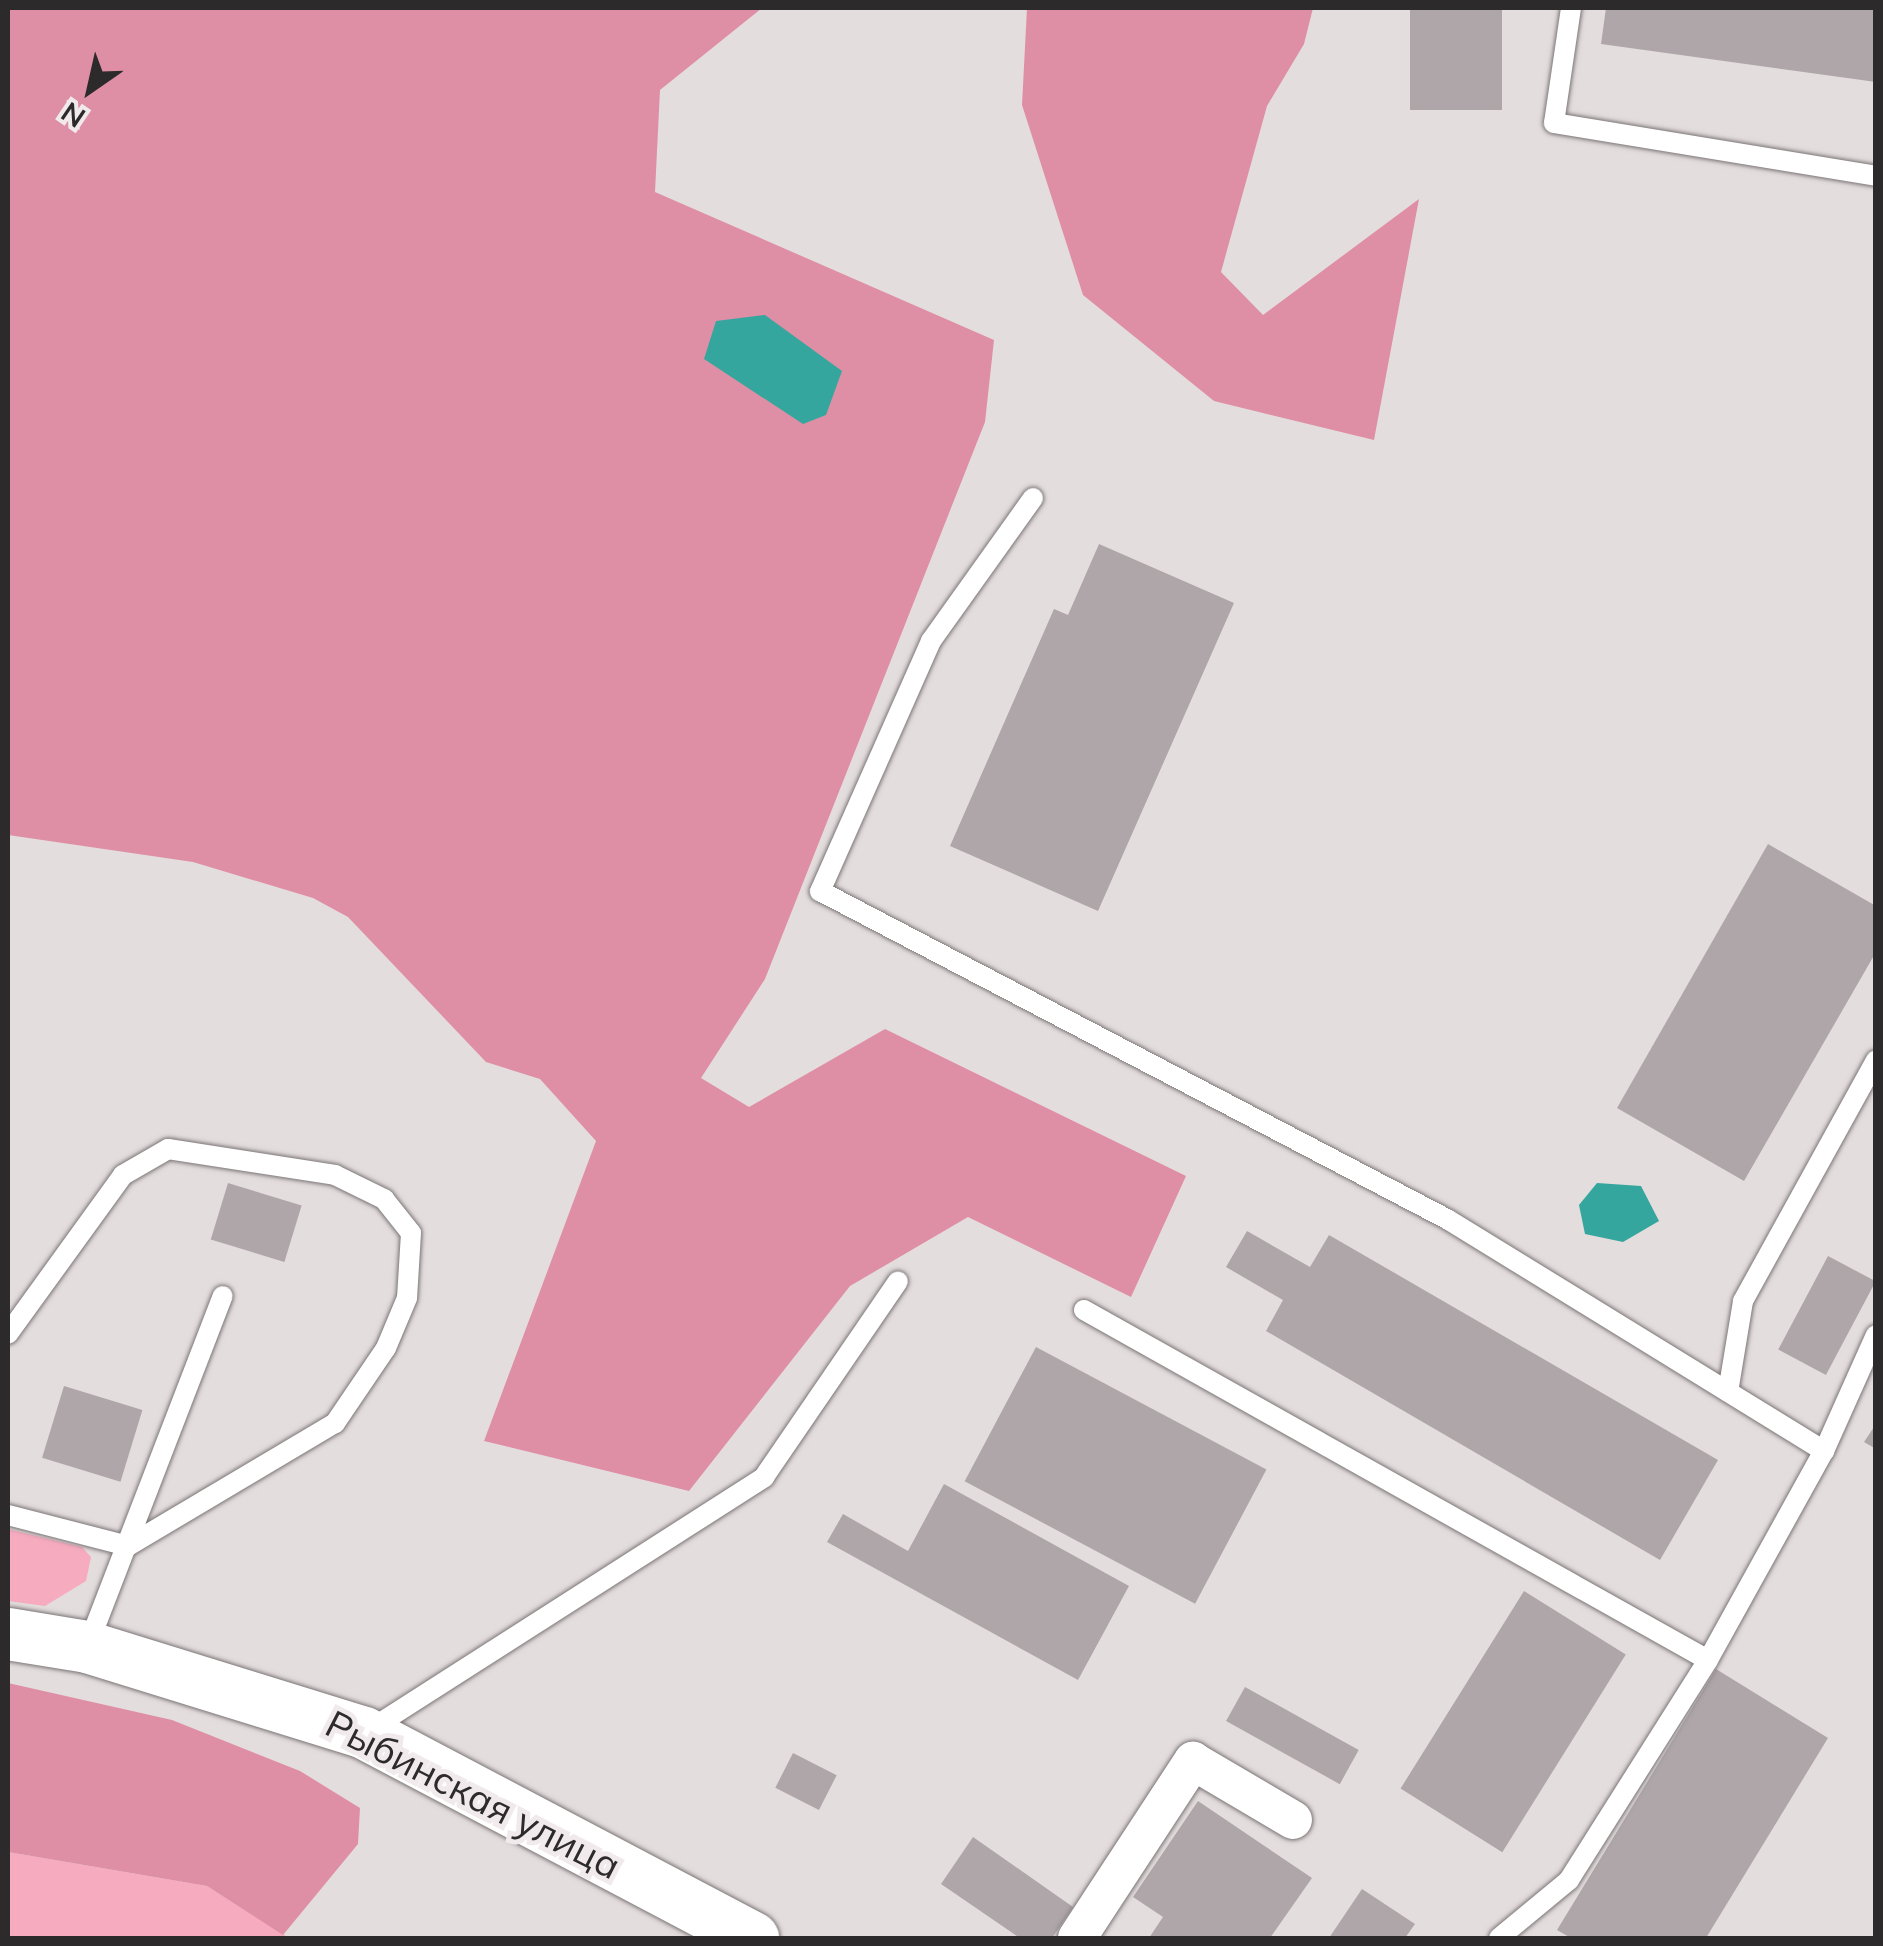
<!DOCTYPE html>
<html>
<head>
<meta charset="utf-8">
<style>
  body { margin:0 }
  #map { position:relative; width:1883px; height:1946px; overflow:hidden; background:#e4ddde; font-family:Mulish,sans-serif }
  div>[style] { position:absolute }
  .green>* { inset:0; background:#f6abbf }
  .forest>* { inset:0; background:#df8fa5 }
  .water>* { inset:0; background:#34a69d }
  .building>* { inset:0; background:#aea6a8; transform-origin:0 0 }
  .roads { filter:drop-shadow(0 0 2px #7b7576) drop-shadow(0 0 2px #7b7576) }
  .service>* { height:20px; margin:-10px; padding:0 10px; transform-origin:10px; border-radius:10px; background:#fff }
  .minor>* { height:38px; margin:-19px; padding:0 19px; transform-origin:19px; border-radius:19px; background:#fff }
  .secondary>* { height:52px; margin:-26px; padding:0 26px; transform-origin:26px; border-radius:26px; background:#fff }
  span { translate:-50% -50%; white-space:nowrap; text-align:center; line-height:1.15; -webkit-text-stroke:10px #f1eaec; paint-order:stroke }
  .street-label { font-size:38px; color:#2c2a2a }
  .frame { position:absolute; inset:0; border:10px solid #2c2a2a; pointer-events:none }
  .north { position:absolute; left:40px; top:40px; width:100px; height:100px; -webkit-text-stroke:8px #f1eaec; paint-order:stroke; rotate:214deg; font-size:28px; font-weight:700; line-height:40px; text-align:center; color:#2c2a2a }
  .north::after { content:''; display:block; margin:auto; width:35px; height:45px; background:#2c2a2a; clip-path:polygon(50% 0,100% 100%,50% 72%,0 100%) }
</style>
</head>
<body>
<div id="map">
  <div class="green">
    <i style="clip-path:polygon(8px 1529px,82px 1547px,91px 1557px,86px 1581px,45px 1606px,8px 1601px)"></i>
    <i style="clip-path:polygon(8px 1852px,207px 1886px,289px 1938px,8px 1938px)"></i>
  </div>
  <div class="forest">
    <i style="clip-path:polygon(evenodd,8px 8px,762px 8px,660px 90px,655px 192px,994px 340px,985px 422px,765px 979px,701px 1078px,749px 1107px,885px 1029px,1186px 1176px,1131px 1297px,968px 1217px,850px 1286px,689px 1491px,484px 1441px,596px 1141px,540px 1079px,486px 1062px,348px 917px,313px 898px,193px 862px,8px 835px,8px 8px,841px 371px,825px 415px,803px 423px,841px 371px)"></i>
    <i style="clip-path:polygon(1027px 8px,1313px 8px,1304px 44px,1267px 106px,1221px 272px,1263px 315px,1419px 199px,1374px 440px,1214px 401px,1083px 295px,1022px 105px)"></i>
    <i style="clip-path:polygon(8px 1683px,172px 1720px,300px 1771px,360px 1808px,358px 1844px,283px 1935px,207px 1886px,8px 1852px)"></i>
  </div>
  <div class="water">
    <i style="clip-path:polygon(765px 315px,842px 371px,826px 415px,803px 424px,704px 359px,716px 321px)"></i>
    <i style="clip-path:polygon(1597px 1183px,1641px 1186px,1659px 1221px,1623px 1242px,1585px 1234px,1579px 1205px)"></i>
  </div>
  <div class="building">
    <i style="left:1410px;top:8px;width:92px;height:102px"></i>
    <i style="clip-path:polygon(1606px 8px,1876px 8px,1876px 82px,1601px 44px)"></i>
    <i style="clip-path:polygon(1099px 544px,1234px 603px,1098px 911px,950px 846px,1054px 609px,1068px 615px)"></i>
    <i style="clip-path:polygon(1768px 844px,1876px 906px,1876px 952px,1744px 1181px,1617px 1108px)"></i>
    <i style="left:228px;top:1183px;width:77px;height:59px;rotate:17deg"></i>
    <i style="clip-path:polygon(1247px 1231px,1310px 1267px,1329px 1235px,1718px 1460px,1660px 1560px,1266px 1331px,1283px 1300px,1226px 1267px)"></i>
    <i style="left:1828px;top:1256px;width:54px;height:106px;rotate:28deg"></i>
    <i style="left:1036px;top:1347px;width:261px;height:152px;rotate:28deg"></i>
    <i style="left:64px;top:1386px;width:82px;height:75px;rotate:17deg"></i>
    <i style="clip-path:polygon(1876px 1424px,1876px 1449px,1864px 1442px)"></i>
    <i style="clip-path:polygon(944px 1484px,1129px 1586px,1078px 1680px,827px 1542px,843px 1514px,908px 1551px)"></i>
    <i style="left:1524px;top:1591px;width:120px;height:233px;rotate:32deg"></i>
    <i style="clip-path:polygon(1716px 1669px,1828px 1738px,1706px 1938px,1571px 1938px,1557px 1930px)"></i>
    <i style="left:1245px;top:1687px;width:130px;height:39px;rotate:29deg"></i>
    <i style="left:793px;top:1753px;width:49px;height:39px;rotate:27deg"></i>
    <i style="clip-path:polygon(1198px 1801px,1312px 1878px,1270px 1938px,1149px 1938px,1163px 1917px,1133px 1897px)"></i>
    <i style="clip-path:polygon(973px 1837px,1073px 1907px,1052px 1938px,1020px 1938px,941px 1884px)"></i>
    <i style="clip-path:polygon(1362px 1889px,1415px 1924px,1405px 1938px,1329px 1938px)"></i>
  </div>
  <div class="roads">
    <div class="service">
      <i style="left:1571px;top:8px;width:116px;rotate:98.4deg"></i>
      <i style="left:1554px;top:123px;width:326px;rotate:9.3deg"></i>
      <i style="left:1033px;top:498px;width:176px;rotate:125.5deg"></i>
      <i style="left:931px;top:641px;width:274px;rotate:113.9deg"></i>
      <i style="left:820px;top:891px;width:708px;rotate:27.62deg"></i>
      <i style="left:1447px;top:1219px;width:443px;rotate:31.6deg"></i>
      <i style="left:1084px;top:1310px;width:715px;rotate:29.29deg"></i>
      <i style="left:8px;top:1334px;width:196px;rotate:-54.1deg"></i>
      <i style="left:123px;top:1175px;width:52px;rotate:-30deg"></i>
      <i style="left:168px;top:1149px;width:169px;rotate:8.8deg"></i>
      <i style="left:335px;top:1175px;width:55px;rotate:26.1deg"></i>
      <i style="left:384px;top:1199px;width:43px;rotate:51.5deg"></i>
      <i style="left:411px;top:1233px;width:65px;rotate:93.5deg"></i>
      <i style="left:407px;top:1298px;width:54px;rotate:112.8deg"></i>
      <i style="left:386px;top:1348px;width:91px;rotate:124.2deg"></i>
      <i style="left:335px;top:1423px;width:241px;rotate:149.3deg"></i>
      <i style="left:128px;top:1546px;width:124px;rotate:-165.5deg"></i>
      <i style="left:1728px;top:1392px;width:92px;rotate:-80.6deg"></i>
      <i style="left:1743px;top:1301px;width:275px;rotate:-61.1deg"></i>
      <i style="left:88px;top:1645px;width:374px;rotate:-68.9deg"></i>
      <i style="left:366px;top:1732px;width:473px;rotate:-32.6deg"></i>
      <i style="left:764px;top:1477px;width:237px;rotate:-55.6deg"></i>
      <i style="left:1499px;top:1938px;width:91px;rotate:-39.6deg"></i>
      <i style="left:1569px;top:1880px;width:260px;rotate:-57.7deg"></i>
      <i style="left:1708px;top:1660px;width:239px;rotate:-61deg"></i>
      <i style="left:1824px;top:1451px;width:127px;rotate:-65.9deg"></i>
    </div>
    <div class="minor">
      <i style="left:1077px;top:1938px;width:212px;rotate:-56.8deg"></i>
      <i style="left:1193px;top:1761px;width:116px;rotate:30.5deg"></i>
    </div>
    <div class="secondary">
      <i style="left:8px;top:1634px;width:80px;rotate:9.3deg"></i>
      <i style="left:87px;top:1647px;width:290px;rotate:17.2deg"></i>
      <i style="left:364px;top:1733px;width:440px;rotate:27.8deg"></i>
    </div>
  </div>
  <div class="street-label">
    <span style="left:473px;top:1795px;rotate:27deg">Рыбинская улица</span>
  </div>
  <div class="frame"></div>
  <div class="north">N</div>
</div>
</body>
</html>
